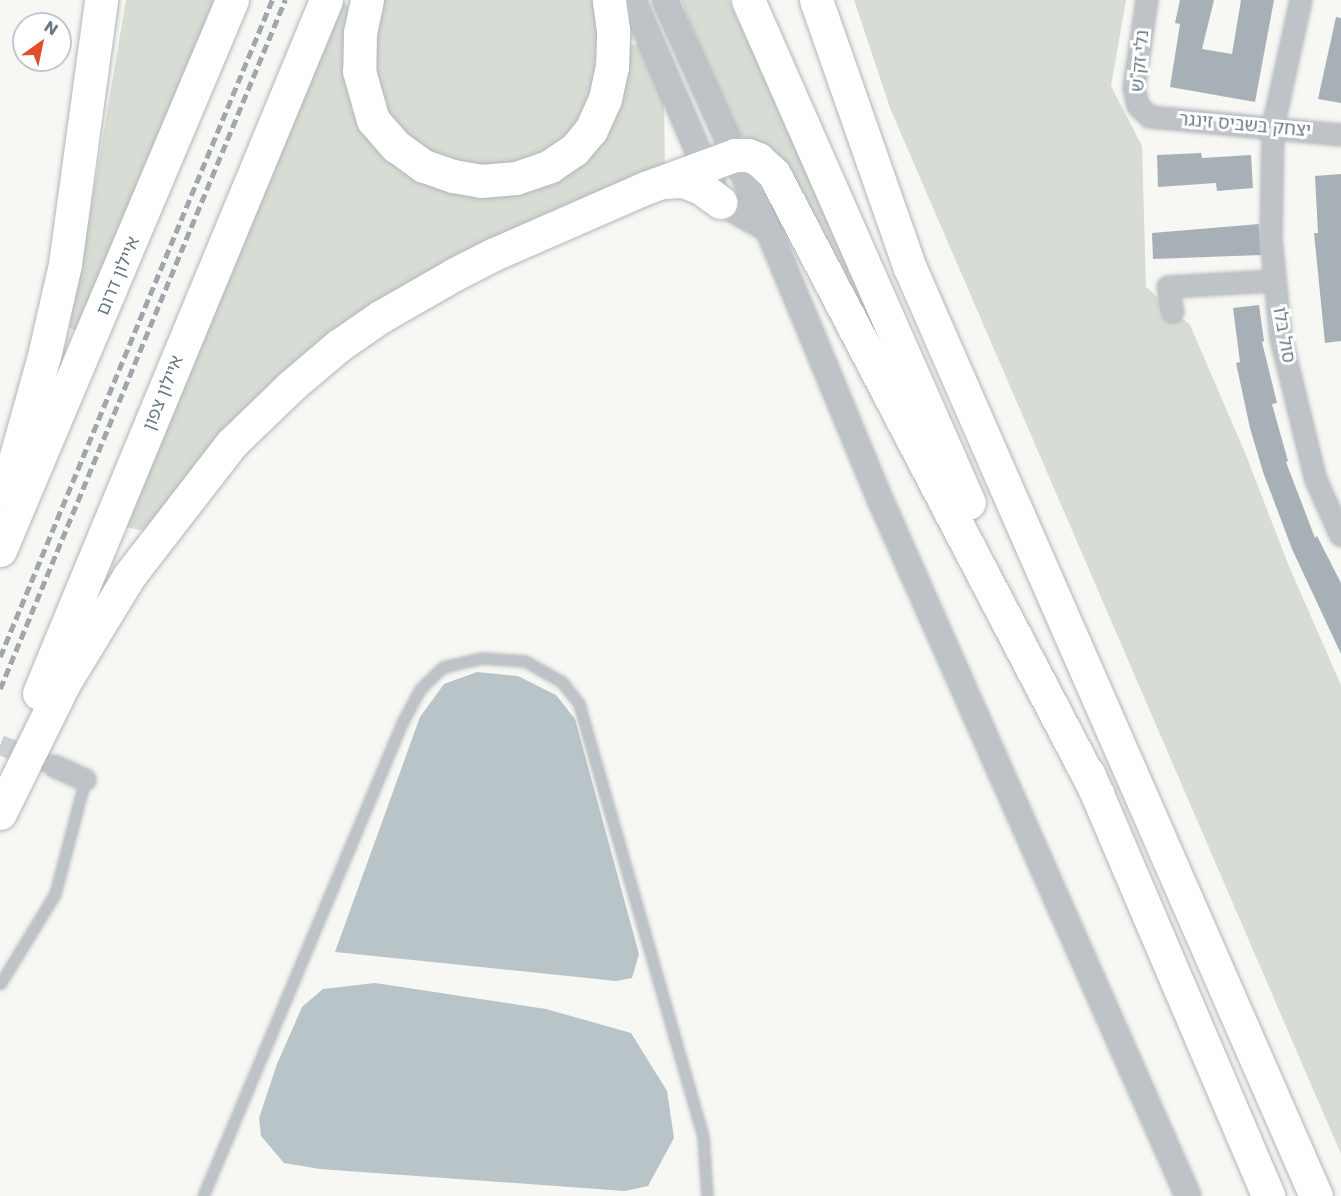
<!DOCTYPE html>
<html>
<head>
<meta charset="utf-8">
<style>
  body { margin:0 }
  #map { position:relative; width:1341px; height:1196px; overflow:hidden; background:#f7f7f4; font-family:Poppins,"Noto Sans Hebrew",sans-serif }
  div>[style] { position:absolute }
  .green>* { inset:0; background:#d7dcd4 }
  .water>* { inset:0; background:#b8c4c8 }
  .building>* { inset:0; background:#a7b0b6 }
  .minor-tunnel>* { height:20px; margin-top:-10px; transform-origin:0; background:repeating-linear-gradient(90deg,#ccd1d3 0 20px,transparent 0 30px) }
  .roads { filter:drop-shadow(0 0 2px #b2b6ba) drop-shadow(0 0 2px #b2b6ba) }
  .service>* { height:9px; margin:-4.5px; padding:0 4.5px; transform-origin:4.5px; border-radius:4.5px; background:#bec3c7 }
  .minor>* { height:20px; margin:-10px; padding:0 10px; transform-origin:10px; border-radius:10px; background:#bec3c7 }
  .tertiary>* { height:24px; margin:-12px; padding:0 12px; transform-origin:12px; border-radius:12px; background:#bec3c7 }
  .motorway>* { height:33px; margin:-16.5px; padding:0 16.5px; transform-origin:16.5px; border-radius:16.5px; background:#fff }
  .rail>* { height:4.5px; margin-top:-2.25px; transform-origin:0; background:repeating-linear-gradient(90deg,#a0a7ac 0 9px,transparent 0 13.5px) }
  span { translate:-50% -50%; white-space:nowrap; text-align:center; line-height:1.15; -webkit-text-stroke:6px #fff; paint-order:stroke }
  .street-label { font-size:18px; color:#677985 }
  .north { position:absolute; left:12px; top:12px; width:60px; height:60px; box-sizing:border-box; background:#fff; border:2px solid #c2c9ce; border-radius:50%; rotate:33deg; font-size:16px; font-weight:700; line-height:24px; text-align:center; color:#677985 }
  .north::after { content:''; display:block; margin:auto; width:21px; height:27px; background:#e24d2a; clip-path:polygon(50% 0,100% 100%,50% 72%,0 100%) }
</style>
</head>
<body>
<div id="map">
  <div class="green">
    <i style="clip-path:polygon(126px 0,221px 0,83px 334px,66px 326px,85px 243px)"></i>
    <i style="clip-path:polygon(341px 0,349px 8px,344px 72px,353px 111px,360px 127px,402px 169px,584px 162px,593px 153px,614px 120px,625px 87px,626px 47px,642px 42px,664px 102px,665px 170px,439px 268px,144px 531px,126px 527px,301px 105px)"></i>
    <i style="clip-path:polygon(380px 0,597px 0,599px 81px,573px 136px,513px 167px,441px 161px,392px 126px,370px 70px)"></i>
    <i style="clip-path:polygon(681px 0,729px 0,918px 420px,760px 144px,734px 133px)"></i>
    <i style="clip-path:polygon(854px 0,1126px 0,1111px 86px,1142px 146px,1146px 287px,1190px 325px,1246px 455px,1288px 564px,1341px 685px,1341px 1154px,890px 108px)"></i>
  </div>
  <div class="water">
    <i style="clip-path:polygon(477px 672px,518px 676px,556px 695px,575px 719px,639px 954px,632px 978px,616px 981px,335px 952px,420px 717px,444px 684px)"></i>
    <i style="clip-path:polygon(375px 983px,546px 1009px,631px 1033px,667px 1091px,674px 1138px,648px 1186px,625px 1191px,320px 1169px,284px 1163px,261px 1136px,259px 1118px,277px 1064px,302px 1007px,323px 989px)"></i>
  </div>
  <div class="building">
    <i style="clip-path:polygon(1180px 0,1214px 0,1202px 49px,1232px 54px,1241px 0,1274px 0,1255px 102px,1170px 87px,1180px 24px,1175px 23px)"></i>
    <i style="clip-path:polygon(1336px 17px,1341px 18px,1341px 103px,1318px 99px)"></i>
    <i style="clip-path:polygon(1201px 153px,1202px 158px,1251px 155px,1253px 188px,1217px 191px,1216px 183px,1158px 187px,1157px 155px)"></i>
    <i style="clip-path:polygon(1341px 174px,1341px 341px,1325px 343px,1314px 233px,1318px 233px,1315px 176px)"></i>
    <i style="clip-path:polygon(1259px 224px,1261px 255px,1153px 259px,1152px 233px)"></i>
    <i style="clip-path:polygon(1259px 305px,1264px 341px,1262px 342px,1277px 403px,1272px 404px,1288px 461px,1286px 462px,1315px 538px,1317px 536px,1341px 583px,1341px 654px,1292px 549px,1263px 472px,1250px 428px,1236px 363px,1240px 362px,1233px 308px)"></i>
  </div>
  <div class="minor-tunnel">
    <i style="left:0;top:745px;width:58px;rotate:21.3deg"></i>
  </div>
  <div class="roads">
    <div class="service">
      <i style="left:0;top:984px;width:105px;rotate:-58.6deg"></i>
      <i style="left:55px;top:894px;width:118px;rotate:-75.3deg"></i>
      <i style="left:203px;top:1196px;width:513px;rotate:-67.18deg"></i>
      <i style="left:402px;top:723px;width:38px;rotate:-62deg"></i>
      <i style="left:420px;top:689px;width:32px;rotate:-44deg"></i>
      <i style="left:443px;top:667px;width:39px;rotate:-13deg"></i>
      <i style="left:481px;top:658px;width:44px;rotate:3.9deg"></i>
      <i style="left:525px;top:661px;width:43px;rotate:29.6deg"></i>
      <i style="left:562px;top:682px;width:28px;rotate:52deg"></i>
      <i style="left:579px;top:704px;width:450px;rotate:74deg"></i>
      <i style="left:703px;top:1137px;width:59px;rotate:86.1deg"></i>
    </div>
    <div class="minor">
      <i style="left:1147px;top:0;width:89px;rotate:98.4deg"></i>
      <i style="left:1134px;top:88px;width:18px;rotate:77deg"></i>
      <i style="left:1138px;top:106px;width:16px;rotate:43deg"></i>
      <i style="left:1150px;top:117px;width:192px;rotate:5.4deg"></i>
      <i style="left:1301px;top:0;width:130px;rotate:102.4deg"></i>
      <i style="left:1273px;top:127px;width:111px;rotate:91deg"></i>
      <i style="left:1271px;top:238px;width:100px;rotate:84.3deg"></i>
      <i style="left:1281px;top:338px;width:146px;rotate:76.2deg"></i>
      <i style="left:1316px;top:480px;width:61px;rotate:65.9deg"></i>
      <i style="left:1173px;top:312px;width:25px;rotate:-101deg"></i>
      <i style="left:1168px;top:287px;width:107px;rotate:-3.2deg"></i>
      <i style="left:54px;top:766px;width:34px;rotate:24deg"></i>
    </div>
    <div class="tertiary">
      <i style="left:633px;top:0;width:220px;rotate:66.7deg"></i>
      <i style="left:720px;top:202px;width:55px;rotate:29.4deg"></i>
      <i style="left:665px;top:0;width:251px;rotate:65.8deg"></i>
      <i style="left:768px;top:229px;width:300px;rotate:67.5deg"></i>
      <i style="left:883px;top:506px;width:754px;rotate:66.15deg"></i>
    </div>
    <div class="motorway">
      <i style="left:367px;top:0;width:33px;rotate:102deg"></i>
      <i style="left:360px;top:32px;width:39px;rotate:91deg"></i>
      <i style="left:359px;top:71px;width:51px;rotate:74.1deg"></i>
      <i style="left:373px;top:120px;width:35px;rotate:49deg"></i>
      <i style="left:396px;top:146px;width:34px;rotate:36deg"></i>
      <i style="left:424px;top:166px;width:31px;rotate:19deg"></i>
      <i style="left:453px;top:176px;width:28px;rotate:10deg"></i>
      <i style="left:481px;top:181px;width:35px;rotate:-5deg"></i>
      <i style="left:516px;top:178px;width:36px;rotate:-19deg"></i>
      <i style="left:550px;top:166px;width:29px;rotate:-34deg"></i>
      <i style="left:574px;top:150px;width:26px;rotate:-50deg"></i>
      <i style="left:591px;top:130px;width:34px;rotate:-66deg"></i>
      <i style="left:605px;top:99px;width:33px;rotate:-78deg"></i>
      <i style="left:612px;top:67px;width:37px;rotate:-88deg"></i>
      <i style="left:613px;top:30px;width:30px;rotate:-98deg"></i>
      <i style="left:748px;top:0;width:549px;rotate:66.28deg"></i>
      <i style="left:816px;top:0;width:284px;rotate:70.7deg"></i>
      <i style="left:910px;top:268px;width:1013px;rotate:66.37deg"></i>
      <i style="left:664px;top:182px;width:19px;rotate:-3deg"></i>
      <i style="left:683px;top:181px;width:19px;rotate:21deg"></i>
      <i style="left:701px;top:188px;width:24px;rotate:36deg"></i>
      <i style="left:6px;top:492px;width:141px;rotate:-74.4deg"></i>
      <i style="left:44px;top:356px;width:94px;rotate:-77.1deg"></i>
      <i style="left:65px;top:264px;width:266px;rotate:-82.2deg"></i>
      <i style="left:0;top:550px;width:597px;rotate:-67.13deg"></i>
      <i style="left:39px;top:693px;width:750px;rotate:-67.5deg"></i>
      <i style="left:1088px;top:773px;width:460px;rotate:66.9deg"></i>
      <i style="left:0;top:813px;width:145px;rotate:-63.8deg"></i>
      <i style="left:64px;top:683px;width:125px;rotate:-58.7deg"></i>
      <i style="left:129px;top:576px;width:167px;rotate:-52.3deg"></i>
      <i style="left:231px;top:444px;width:83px;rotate:-44deg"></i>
      <i style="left:291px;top:386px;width:62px;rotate:-40.4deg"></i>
      <i style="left:338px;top:346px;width:51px;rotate:-34.6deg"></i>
      <i style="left:380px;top:317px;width:86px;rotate:-29.8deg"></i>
      <i style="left:455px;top:274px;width:42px;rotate:-27.2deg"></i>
      <i style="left:492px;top:255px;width:170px;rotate:-23.6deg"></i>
      <i style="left:648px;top:187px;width:93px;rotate:-20.2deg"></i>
      <i style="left:735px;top:155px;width:13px"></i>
      <i style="left:748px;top:155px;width:11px;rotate:22deg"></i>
      <i style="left:758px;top:159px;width:22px;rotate:43deg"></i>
      <i style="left:774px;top:174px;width:698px;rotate:62.44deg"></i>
    </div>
  </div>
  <div class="rail">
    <i style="left:0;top:657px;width:711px;rotate:-67.51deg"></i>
    <i style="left:0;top:689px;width:746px;rotate:-67.53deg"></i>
  </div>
  <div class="street-label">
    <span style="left:1140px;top:61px;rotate:-85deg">נלי זק"ש</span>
    <span style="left:1245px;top:125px;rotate:5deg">יצחק בשביס זינגר</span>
    <span style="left:118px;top:276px;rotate:-67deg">איילון דרום</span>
    <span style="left:1284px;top:335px;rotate:80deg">סול בלו</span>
    <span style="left:163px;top:393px;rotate:-68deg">איילון צפון</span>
  </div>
  <div class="north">N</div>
</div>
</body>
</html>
